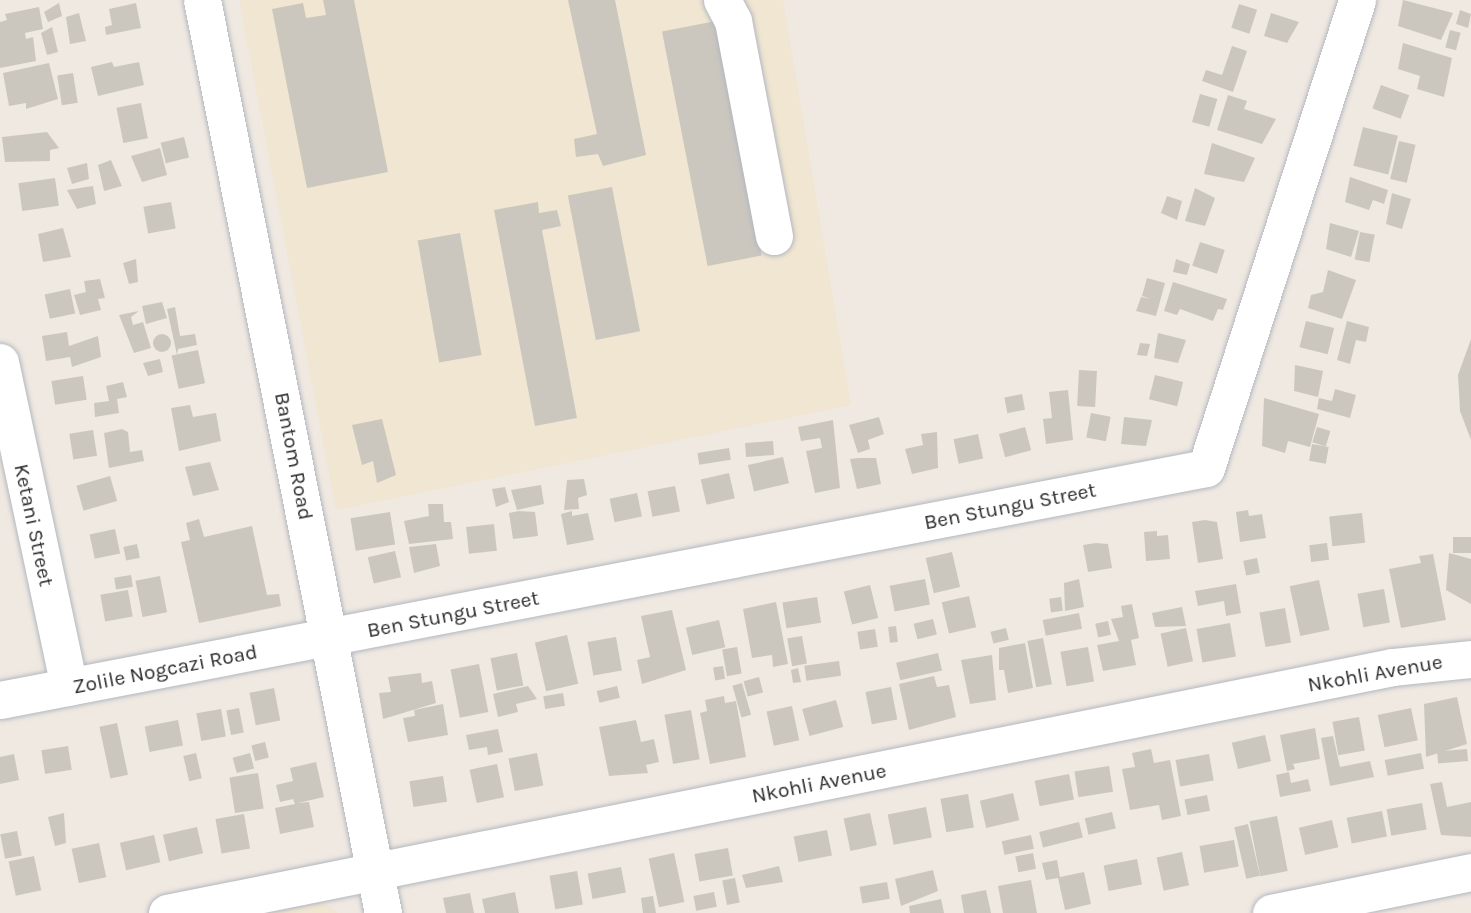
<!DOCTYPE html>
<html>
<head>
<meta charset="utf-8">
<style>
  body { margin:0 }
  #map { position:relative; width:1471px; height:913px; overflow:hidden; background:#efe9e1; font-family:Karla,sans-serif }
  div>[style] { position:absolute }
  .education>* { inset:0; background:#f0e6d1 }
  .building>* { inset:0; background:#cbc7bf; transform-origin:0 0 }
  .round { border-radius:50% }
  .roads { filter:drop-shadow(0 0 2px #b4b7c1) drop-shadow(0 0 2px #b4b7c1) }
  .minor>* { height:37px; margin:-18.5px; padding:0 18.5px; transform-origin:18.5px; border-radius:18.5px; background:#fff }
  span { translate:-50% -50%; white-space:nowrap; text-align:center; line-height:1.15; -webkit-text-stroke:5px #fff; paint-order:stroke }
  .street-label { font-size:21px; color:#2e2e2e }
</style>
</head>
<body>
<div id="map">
  <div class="education">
    <i style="clip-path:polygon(239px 0,783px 0,851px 405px,336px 510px)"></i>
    <i style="clip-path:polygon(320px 899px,338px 913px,252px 913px)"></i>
  </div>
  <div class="building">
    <i style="clip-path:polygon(323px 0,354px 0,388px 172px,307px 188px,272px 9px,303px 3px,306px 18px,326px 15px)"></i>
    <i style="clip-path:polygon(568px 0,615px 0,646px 155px,603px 166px,598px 154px,576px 157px,574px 139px,597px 134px)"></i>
    <i style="clip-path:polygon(1403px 0,1453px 13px,1441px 40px,1398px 26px)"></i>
    <i style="clip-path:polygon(59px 3px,62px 16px,48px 22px,44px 12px)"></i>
    <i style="clip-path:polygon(136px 3px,141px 28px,106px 35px,105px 27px,112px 25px,109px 9px)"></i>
    <i style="left:1239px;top:4px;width:19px;height:25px;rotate:18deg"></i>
    <i style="clip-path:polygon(39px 7px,43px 29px,25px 33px,26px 39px,33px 37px,36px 61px,0 68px,0 22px,7px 20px,5px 14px)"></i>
    <i style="clip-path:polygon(1460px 10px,1471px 14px,1468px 28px,1456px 24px)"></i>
    <i style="clip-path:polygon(79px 13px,86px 41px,70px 44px,66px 17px)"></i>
    <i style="clip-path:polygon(1271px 13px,1299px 22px,1287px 43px,1264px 36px)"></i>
    <i style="left:716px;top:21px;width:239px;height:55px;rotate:79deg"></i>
    <i style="clip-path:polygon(52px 27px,58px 52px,47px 55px,41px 33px)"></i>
    <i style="left:1450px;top:30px;width:11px;height:18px;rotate:15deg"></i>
    <i style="clip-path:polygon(1403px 43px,1452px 58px,1444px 97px,1417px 89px,1420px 76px,1398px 69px)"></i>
    <i style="clip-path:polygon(1232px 46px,1247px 51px,1233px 92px,1202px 81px,1206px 70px,1222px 75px)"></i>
    <i style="clip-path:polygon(112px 62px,114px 67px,139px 62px,144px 85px,98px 96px,91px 67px)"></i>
    <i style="clip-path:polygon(49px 63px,58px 99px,26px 109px,26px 103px,9px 106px,3px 73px)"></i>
    <i style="left:73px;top:73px;width:30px;height:16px;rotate:81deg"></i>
    <i style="left:1381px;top:85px;width:30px;height:25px;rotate:20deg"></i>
    <i style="left:1200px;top:94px;width:18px;height:29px;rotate:16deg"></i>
    <i style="clip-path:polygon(1228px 95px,1247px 101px,1244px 109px,1276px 119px,1262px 144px,1217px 130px)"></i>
    <i style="left:141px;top:103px;width:36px;height:25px;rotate:79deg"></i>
    <i style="left:1363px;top:127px;width:36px;height:40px;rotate:14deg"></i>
    <i style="clip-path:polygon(47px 132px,59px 148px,50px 150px,50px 161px,5px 162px,2px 137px)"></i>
    <i style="left:184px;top:137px;width:21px;height:24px;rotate:76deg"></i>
    <i style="left:1399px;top:141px;width:17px;height:39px;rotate:13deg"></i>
    <i style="clip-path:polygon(1212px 143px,1255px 158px,1244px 182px,1204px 174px)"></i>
    <i style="clip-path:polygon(160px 148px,167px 175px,142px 182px,131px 156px)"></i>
    <i style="clip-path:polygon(111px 160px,122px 186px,104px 191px,98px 165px)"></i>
    <i style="clip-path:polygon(87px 163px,89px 179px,72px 184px,67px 168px)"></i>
    <i style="clip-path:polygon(1350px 177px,1388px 190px,1384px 204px,1373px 200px,1369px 210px,1345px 202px)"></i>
    <i style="left:55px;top:178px;width:28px;height:37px;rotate:82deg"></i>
    <i style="clip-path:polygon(93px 186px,96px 204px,77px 209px,67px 190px)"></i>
    <i style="left:612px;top:187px;width:147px;height:45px;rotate:79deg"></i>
    <i style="clip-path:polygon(1195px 188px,1215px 198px,1205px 226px,1185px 221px)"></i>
    <i style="clip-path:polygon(1392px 193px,1411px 199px,1402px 229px,1386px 224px)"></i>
    <i style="clip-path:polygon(1167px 196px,1182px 201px,1177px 220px,1161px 213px)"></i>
    <i style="left:171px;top:202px;width:27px;height:28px;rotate:80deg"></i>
    <i style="clip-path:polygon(538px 202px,539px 213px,557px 210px,561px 226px,542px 230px,577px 418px,535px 426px,494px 210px)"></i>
    <i style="clip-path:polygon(1330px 223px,1359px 231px,1351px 257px,1326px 249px)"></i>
    <i style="clip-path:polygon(63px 228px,71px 257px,43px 262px,38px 234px)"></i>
    <i style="left:1360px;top:232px;width:15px;height:28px;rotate:11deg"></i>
    <i style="left:460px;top:233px;width:124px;height:43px;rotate:80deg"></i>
    <i style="left:1200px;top:242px;width:26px;height:25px;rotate:18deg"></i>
    <i style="clip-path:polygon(136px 259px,138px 282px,129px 284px,123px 263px)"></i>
    <i style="clip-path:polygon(1176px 259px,1190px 264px,1187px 275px,1173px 272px)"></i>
    <i style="clip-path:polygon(1328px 270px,1356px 280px,1342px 319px,1308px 308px,1311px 295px,1323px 292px)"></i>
    <i style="clip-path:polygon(1147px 278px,1165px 283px,1156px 316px,1136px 311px,1141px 297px,1150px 299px,1142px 296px)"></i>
    <i style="clip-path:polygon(100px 279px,105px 298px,98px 299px,101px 310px,80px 315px,74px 295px,86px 292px,84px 281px)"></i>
    <i style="clip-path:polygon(1173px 282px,1227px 299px,1223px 310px,1218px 309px,1213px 321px,1180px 309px,1177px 315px,1164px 311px)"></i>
    <i style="left:70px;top:289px;width:25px;height:26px;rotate:78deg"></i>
    <i style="clip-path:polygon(162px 302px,167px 318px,146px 324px,142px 306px)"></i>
    <i style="clip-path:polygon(175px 307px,180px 336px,195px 334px,197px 345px,178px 349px,177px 355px,167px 309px)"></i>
    <i style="clip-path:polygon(139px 311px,131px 317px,133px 325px,143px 322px,151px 348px,134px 353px,119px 315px)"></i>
    <i style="left:1306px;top:321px;width:29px;height:27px;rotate:14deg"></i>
    <i style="clip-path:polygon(1347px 321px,1369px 327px,1366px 342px,1356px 340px,1350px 364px,1337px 360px)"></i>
    <i style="clip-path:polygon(67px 332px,69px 346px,98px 336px,101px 357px,72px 367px,70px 357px,46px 361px,42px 336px)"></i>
    <i style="clip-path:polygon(1158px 333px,1186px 340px,1178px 363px,1154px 358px)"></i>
    <i class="round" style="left:153px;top:334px;width:18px;height:18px"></i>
    <i style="clip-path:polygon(1471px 339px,1471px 440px,1460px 411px,1458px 375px)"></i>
    <i style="clip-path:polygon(1140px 343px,1150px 344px,1147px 356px,1137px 355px)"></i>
    <i style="left:198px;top:350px;width:34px;height:27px;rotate:78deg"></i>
    <i style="clip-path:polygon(160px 359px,163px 372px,148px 376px,143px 363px)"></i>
    <i style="clip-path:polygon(1295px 365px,1323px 371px,1318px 397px,1294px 391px)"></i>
    <i style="left:1079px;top:370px;width:18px;height:36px;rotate:3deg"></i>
    <i style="left:1155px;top:375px;width:29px;height:25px;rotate:14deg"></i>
    <i style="left:83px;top:376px;width:24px;height:32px;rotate:81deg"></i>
    <i style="clip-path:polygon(123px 382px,127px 397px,117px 399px,119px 413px,95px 417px,94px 403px,109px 401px,106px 386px)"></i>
    <i style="clip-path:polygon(1335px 389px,1356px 395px,1350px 418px,1317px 409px,1319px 398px,1332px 401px)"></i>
    <i style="clip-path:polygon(1068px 390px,1073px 440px,1046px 444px,1043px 419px,1052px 418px,1049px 392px)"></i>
    <i style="left:1022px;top:394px;width:16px;height:18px;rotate:79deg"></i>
    <i style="clip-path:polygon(1264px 398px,1319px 414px,1310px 447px,1288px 441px,1285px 453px,1262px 446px)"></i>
    <i style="clip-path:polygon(190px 405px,193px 417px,216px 413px,221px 441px,179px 451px,171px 408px)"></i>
    <i style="left:1091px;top:413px;width:20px;height:25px;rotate:11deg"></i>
    <i style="clip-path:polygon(879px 417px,884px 434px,868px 440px,870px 449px,858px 453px,849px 425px)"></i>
    <i style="clip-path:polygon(1124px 417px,1152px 420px,1146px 446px,1121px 444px)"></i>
    <i style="clip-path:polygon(382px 419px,396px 475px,377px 483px,373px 461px,362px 465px,352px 425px)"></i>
    <i style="clip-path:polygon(833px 420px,840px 488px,815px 493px,806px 451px,822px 448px,820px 438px,801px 441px,798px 427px)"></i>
    <i style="left:1025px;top:427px;width:24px;height:27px;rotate:75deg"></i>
    <i style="left:1317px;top:427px;width:14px;height:16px;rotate:17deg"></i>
    <i style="clip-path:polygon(122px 429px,128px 432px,130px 452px,142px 450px,144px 461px,109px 468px,104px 433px)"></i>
    <i style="left:93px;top:430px;width:26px;height:24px;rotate:81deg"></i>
    <i style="clip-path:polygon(937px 432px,938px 468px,912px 474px,905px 449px,923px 445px,921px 434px)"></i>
    <i style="left:978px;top:434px;width:25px;height:25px;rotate:78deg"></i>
    <i style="left:773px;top:441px;width:14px;height:28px;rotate:86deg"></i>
    <i style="left:1312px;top:444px;width:17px;height:17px;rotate:10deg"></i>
    <i style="left:729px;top:448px;width:12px;height:32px;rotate:81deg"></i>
    <i style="left:783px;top:457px;width:27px;height:36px;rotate:77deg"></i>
    <i style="clip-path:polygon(859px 458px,876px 458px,881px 484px,857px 489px,850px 459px)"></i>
    <i style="clip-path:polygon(210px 462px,219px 490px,193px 496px,185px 467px)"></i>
    <i style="left:729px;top:473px;width:26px;height:29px;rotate:77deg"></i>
    <i style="left:110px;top:476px;width:26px;height:35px;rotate:74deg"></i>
    <i style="clip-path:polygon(584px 479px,587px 495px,578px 498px,579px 509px,564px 510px,567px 480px)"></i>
    <i style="clip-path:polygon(541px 485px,544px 504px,517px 510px,511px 490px)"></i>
    <i style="left:675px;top:486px;width:26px;height:28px;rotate:79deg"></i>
    <i style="clip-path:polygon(505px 487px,509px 502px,496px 507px,492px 489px)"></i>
    <i style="left:637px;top:493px;width:24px;height:28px;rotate:78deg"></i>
    <i style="clip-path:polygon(428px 504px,443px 504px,444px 522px,451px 522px,453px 539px,409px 544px,404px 521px,429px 516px)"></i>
    <i style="clip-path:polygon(1248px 510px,1249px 516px,1262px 514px,1266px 538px,1240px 542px,1236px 512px)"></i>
    <i style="clip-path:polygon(519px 511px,535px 512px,538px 536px,513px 539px,509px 513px)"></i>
    <i style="clip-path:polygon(572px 511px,572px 516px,588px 513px,594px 540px,567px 545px,561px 514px)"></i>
    <i style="left:390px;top:512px;width:33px;height:40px;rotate:81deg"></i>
    <i style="left:1362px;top:513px;width:30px;height:33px;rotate:84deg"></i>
    <i style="clip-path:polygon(199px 519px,204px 537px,252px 526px,267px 595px,279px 594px,281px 606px,199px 623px,181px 542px,190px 540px,186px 523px)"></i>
    <i style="clip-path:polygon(1205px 520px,1217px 522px,1223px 559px,1198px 563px,1192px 522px)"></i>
    <i style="left:494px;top:524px;width:27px;height:28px;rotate:84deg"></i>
    <i style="left:115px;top:529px;width:25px;height:26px;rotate:78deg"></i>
    <i style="clip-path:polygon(1157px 531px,1157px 536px,1168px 535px,1170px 559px,1146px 561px,1144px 532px)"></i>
    <i style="left:1471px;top:537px;width:16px;height:18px;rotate:90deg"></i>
    <i style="clip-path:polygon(1096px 543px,1108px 544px,1112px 568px,1088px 572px,1083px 545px)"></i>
    <i style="left:1327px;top:543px;width:17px;height:18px;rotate:83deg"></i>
    <i style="left:137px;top:544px;width:14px;height:14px;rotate:78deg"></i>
    <i style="clip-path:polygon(436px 544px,440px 566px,414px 573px,409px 547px)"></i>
    <i style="left:395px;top:551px;width:27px;height:28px;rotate:77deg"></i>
    <i style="left:952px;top:552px;width:36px;height:27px;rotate:77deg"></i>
    <i style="clip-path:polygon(1449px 553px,1471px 559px,1471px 604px,1446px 590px)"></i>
    <i style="clip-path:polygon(1433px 554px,1446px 620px,1401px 628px,1389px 569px,1421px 563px,1419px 556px)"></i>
    <i style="left:1257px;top:558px;width:15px;height:14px;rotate:79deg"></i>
    <i style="left:131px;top:575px;width:12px;height:17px;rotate:81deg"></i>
    <i style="left:160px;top:576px;width:37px;height:25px;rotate:79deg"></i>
    <i style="left:925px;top:579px;width:26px;height:36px;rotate:79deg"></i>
    <i style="clip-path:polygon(1079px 579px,1084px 607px,1065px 611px,1064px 583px)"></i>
    <i style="left:1319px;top:580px;width:51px;height:30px;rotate:78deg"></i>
    <i style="clip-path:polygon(1236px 584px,1241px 613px,1226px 616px,1224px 601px,1198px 606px,1195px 591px)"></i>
    <i style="left:870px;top:585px;width:34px;height:27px;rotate:76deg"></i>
    <i style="left:1384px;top:589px;width:34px;height:27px;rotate:80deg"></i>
    <i style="left:128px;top:590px;width:27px;height:28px;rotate:80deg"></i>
    <i style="left:969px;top:596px;width:32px;height:28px;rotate:77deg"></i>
    <i style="left:817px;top:597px;width:26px;height:35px;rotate:81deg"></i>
    <i style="left:1061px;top:597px;width:14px;height:12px;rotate:82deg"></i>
    <i style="clip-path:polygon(776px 602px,788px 664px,773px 667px,772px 655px,752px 658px,743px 609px)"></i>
    <i style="clip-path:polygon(1132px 604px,1139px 638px,1131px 640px,1136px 665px,1103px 671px,1097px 645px,1119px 641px,1111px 619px,1123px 617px,1121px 606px)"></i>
    <i style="clip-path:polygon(1182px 607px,1186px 626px,1155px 627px,1152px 613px)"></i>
    <i style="left:1285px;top:608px;width:35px;height:26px;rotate:80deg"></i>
    <i style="clip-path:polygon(672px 610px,686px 670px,642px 684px,637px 660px,650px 657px,641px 616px)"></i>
    <i style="left:1079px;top:613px;width:16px;height:37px;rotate:79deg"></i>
    <i style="left:933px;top:619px;width:16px;height:20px;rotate:76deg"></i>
    <i style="left:719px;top:620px;width:28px;height:34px;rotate:77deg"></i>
    <i style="left:1108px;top:621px;width:14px;height:13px;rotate:78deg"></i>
    <i style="left:1230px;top:623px;width:34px;height:34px;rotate:80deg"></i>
    <i style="left:896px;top:626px;width:16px;height:8px;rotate:83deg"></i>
    <i style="left:1006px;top:628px;width:12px;height:16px;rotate:76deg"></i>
    <i style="left:1186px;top:628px;width:34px;height:26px;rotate:78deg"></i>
    <i style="left:875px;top:629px;width:18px;height:18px;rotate:81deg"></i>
    <i style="left:567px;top:635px;width:50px;height:33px;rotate:77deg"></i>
    <i style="left:802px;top:636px;width:28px;height:15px;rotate:80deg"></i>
    <i style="left:616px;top:637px;width:34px;height:29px;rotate:80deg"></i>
    <i style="left:1043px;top:638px;width:47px;height:16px;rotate:79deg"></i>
    <i style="clip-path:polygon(1025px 643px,1033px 688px,1008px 693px,1004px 670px,999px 670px,999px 648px)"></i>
    <i style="left:737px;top:647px;width:27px;height:15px;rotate:80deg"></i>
    <i style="left:1088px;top:647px;width:35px;height:28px;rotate:80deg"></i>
    <i style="left:517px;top:653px;width:33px;height:27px;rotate:79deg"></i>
    <i style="left:938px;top:653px;width:18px;height:43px;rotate:77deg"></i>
    <i style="clip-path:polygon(992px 655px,996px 700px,970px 704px,961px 660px)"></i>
    <i style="left:839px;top:661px;width:15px;height:35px;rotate:82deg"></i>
    <i style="left:479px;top:664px;width:49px;height:29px;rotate:79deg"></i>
    <i style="left:723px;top:666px;width:13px;height:10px;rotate:81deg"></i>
    <i style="clip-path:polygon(798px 668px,801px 682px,793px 683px,791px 670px)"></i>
    <i style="clip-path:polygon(421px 673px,422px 683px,432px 681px,436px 703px,383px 719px,379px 693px,391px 692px,388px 677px)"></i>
    <i style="clip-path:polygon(934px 676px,937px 687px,949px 685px,956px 717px,909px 730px,899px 684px)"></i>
    <i style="left:759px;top:677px;width:16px;height:16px;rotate:75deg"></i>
    <i style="left:742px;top:683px;width:33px;height:10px;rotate:74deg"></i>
    <i style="clip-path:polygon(528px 686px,537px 699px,516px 704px,518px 712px,498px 717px,493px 694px)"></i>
    <i style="left:617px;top:686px;width:12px;height:21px;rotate:76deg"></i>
    <i style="left:891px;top:687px;width:33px;height:26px;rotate:79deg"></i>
    <i style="left:274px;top:688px;width:33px;height:25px;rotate:79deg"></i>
    <i style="left:563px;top:693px;width:13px;height:20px;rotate:81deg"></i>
    <i style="clip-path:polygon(724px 696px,725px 703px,736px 701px,746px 757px,710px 764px,700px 713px,707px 711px,705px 700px)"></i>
    <i style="clip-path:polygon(1457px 697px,1467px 744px,1426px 757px,1424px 704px)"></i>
    <i style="left:836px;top:700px;width:28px;height:35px;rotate:75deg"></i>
    <i style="clip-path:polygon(443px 704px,448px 735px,408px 742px,403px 718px,415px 716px,414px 710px)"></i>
    <i style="left:792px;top:706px;width:35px;height:26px;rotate:78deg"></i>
    <i style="left:239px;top:708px;width:25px;height:13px;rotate:79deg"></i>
    <i style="left:1411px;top:708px;width:33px;height:34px;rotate:78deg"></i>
    <i style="left:221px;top:709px;width:28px;height:25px;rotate:80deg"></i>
    <i style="left:691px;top:710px;width:50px;height:27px;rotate:80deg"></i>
    <i style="left:1359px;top:717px;width:34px;height:27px;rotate:80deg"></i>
    <i style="left:178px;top:720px;width:26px;height:34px;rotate:79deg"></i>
    <i style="clip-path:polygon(636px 720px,641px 742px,654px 739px,659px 762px,646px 765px,648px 773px,609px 776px,599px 727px)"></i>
    <i style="left:117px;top:723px;width:53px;height:18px;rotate:78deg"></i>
    <i style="clip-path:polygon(1315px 728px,1320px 759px,1293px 764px,1295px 769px,1287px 771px,1280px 735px)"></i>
    <i style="clip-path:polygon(498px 729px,503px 752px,488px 755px,487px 747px,469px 750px,466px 735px)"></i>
    <i style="left:1265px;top:735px;width:27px;height:34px;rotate:77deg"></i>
    <i style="clip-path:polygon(1333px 736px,1340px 767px,1370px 761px,1374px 777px,1330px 786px,1321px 738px)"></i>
    <i style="left:265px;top:742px;width:16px;height:14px;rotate:76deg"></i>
    <i style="left:68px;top:746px;width:24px;height:27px;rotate:81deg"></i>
    <i style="clip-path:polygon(1151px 749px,1154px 763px,1170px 760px,1181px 816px,1162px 820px,1159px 805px,1130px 810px,1122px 769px,1135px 767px,1132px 753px)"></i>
    <i style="left:1467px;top:749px;width:12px;height:30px;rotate:85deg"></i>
    <i style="left:196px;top:753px;width:26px;height:13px;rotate:77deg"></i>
    <i style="left:250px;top:753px;width:16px;height:18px;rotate:75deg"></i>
    <i style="left:537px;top:753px;width:33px;height:29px;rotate:79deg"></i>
    <i style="left:1421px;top:753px;width:16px;height:37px;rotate:79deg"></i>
    <i style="clip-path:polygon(14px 754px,19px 780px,0 784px,0 757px)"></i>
    <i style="left:1209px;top:754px;width:27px;height:34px;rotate:80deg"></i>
    <i style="clip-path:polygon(316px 762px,324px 797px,298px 803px,309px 802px,314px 827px,280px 834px,275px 808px,295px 804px,293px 799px,280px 802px,276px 785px,293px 781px,290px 768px)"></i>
    <i style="left:497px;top:764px;width:34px;height:28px;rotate:78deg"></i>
    <i style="left:1109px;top:766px;width:26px;height:35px;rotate:81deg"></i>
    <i style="clip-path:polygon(1289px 772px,1291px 783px,1308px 779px,1311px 791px,1280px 797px,1276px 775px)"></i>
    <i style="left:258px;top:773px;width:36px;height:29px;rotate:81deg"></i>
    <i style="left:1069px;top:774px;width:26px;height:35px;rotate:79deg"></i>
    <i style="left:443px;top:776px;width:26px;height:34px;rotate:81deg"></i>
    <i style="clip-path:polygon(1442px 782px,1447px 807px,1471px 802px,1471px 837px,1441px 835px,1430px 784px)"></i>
    <i style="left:1013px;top:793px;width:28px;height:34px;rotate:77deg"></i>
    <i style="left:968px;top:794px;width:34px;height:28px;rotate:80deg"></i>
    <i style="left:1207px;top:795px;width:16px;height:23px;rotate:79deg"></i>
    <i style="left:1422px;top:803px;width:27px;height:36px;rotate:80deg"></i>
    <i style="left:926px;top:807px;width:31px;height:39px;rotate:79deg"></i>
    <i style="left:1382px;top:811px;width:26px;height:36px;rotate:79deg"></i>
    <i style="left:1112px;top:812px;width:17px;height:28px;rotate:77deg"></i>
    <i style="clip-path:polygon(64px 813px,66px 843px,55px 846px,48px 817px)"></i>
    <i style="left:870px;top:813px;width:33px;height:27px;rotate:78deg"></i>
    <i style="left:244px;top:814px;width:35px;height:29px;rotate:80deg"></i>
    <i style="left:1277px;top:816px;width:56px;height:28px;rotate:79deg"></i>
    <i style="left:1332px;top:820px;width:28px;height:34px;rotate:77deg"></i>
    <i style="left:1079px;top:822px;width:16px;height:41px;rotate:76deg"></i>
    <i style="left:1248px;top:824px;width:53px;height:14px;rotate:77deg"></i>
    <i style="left:197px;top:827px;width:27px;height:35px;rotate:77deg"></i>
    <i style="left:827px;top:830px;width:26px;height:34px;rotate:79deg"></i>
    <i style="left:17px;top:831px;width:25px;height:17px;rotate:79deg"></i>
    <i style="left:154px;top:835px;width:28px;height:35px;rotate:77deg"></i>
    <i style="left:1031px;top:835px;width:14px;height:30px;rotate:78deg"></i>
    <i style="left:1234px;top:840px;width:27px;height:35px;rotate:80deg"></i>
    <i style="left:99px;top:843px;width:35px;height:28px;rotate:78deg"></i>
    <i style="left:728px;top:848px;width:28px;height:34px;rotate:80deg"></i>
    <i style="left:1182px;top:852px;width:34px;height:26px;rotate:78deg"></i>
    <i style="left:674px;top:853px;width:50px;height:26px;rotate:78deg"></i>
    <i style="left:1033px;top:853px;width:16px;height:18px;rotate:79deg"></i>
    <i style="left:34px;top:856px;width:35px;height:26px;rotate:78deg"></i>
    <i style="left:1137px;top:859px;width:26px;height:34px;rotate:79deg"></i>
    <i style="clip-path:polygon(1057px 860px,1060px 877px,1084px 872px,1091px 904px,1065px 910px,1058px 878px,1046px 880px,1042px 863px)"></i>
    <i style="clip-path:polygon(779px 866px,783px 882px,746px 888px,742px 875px)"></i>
    <i style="left:621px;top:867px;width:26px;height:34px;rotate:79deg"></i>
    <i style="clip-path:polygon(933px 870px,938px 891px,901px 906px,895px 879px)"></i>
    <i style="left:577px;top:871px;width:34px;height:28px;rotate:80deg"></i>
    <i style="left:735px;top:878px;width:25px;height:13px;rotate:79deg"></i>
    <i style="clip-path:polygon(1031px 880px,1037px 913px,1003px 913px,998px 886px)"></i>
    <i style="left:887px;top:882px;width:17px;height:28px;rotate:80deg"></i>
    <i style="clip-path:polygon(986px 890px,991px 913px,964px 913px,961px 895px)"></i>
    <i style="clip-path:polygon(515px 892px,519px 913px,485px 913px,482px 899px)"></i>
    <i style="left:714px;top:892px;width:15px;height:21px;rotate:79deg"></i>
    <i style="clip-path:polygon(470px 893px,474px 913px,446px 913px,443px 898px)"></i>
    <i style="clip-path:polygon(653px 896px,656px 913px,643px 913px,641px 898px)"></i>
    <i style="clip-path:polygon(941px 899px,944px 913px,910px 913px,909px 906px)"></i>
  </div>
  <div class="roads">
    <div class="minor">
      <i style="left:202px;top:0;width:931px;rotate:78.79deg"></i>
      <i style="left:722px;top:0;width:24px;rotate:62deg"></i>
      <i style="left:733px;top:21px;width:219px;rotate:79.2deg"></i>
      <i style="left:0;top:362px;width:332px;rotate:78deg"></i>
      <i style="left:0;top:700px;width:1228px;rotate:-10.89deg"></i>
      <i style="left:1206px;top:468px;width:492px;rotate:-72.1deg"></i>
      <i style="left:167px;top:913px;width:1250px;rotate:-11.35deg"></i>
      <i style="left:1393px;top:667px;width:78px;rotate:-5.9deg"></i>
      <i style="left:1271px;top:913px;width:204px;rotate:-11.6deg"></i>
    </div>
  </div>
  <div class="street-label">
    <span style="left:294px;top:456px;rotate:79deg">Bantom Road</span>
    <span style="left:1010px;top:506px;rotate:-11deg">Ben Stungu Street</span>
    <span style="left:34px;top:525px;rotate:78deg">Ketani Street</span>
    <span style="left:453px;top:614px;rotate:-11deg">Ben Stungu Street</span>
    <span style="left:165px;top:669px;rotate:-11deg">Zolile Nogcazi Road</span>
    <span style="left:1375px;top:673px;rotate:-10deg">Nkohli Avenue</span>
    <span style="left:819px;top:783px;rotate:-11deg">Nkohli Avenue</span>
  </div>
</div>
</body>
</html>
